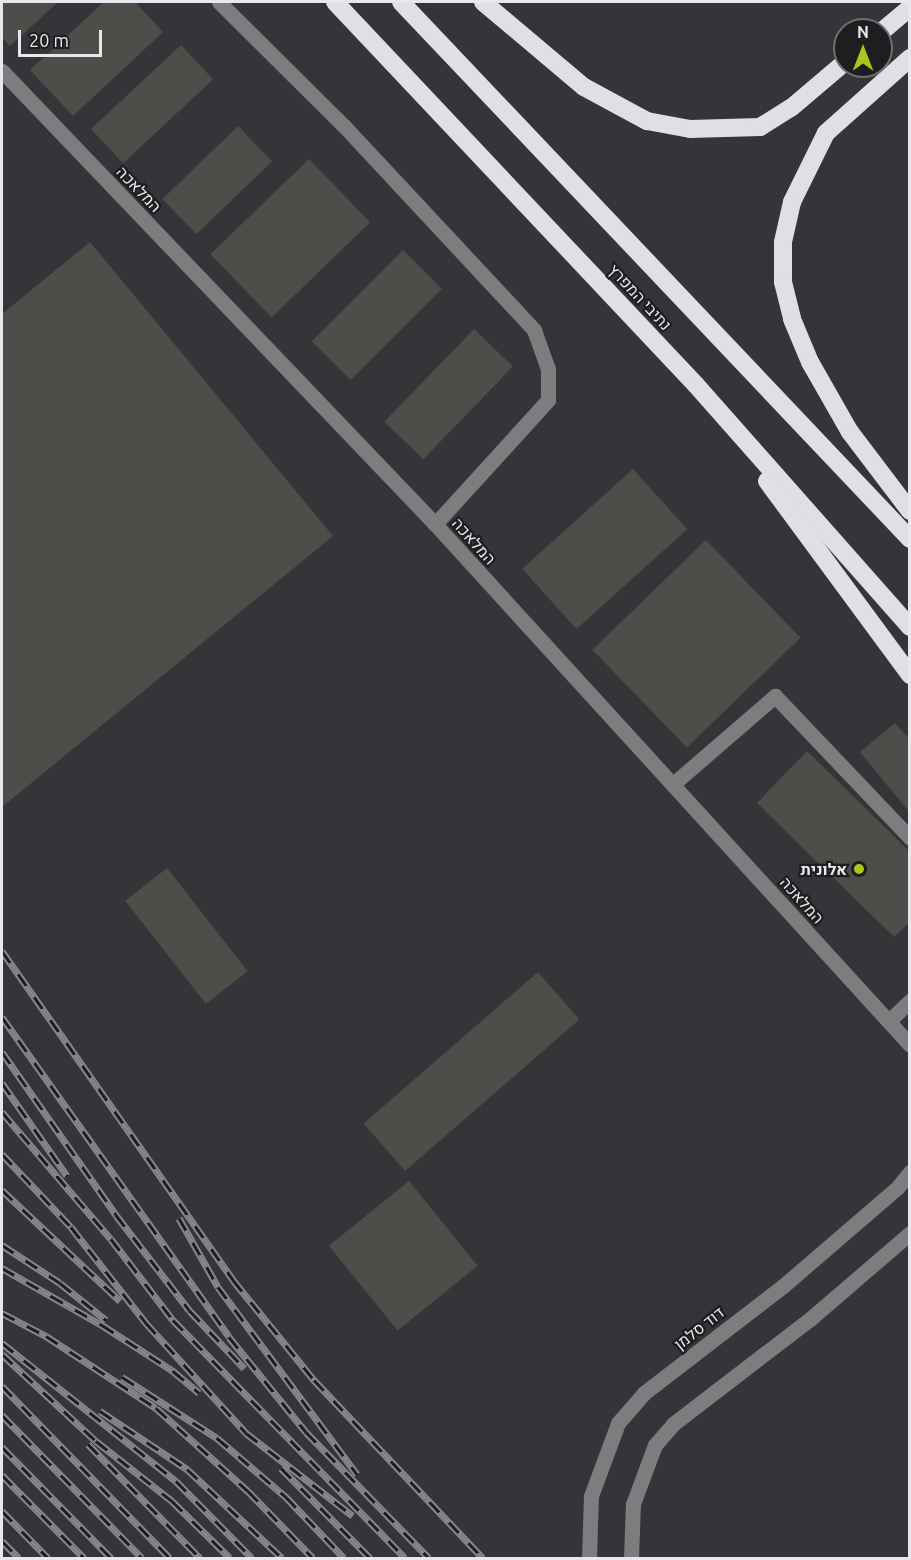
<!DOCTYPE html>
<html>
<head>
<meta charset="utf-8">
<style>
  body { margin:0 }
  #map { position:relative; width:911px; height:1560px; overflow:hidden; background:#373439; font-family:Ubuntu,Heebo,sans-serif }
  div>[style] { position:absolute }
  .building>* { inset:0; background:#4d4e49; transform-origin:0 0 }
  .minor>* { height:15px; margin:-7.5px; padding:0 7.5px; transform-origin:7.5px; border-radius:7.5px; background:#7e7c7f }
  .highway>* { height:18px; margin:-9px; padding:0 9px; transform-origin:9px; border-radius:9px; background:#e2dee5 }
  .rail>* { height:7px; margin-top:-3.5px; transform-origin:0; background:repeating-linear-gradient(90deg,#1e1d1f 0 14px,#89868b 0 28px); box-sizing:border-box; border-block:2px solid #89868b }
  .dots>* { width:16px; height:16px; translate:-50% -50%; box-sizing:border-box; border:3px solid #1e1d1f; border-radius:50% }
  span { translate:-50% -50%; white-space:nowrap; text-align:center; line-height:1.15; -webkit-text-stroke:4.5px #1e1d1f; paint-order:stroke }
  .street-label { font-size:16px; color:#e9e7eb }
  .poi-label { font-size:16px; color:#e9e7eb; font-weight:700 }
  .right { translate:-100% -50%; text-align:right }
  .frame { position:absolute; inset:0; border:3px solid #e9e7eb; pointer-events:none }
  .north { position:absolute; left:833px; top:18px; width:60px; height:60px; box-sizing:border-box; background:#1e1d1f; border:2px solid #6f6e71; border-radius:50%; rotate:0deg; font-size:16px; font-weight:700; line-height:24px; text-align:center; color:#e9e7eb }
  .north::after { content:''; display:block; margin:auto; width:21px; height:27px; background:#a7c71e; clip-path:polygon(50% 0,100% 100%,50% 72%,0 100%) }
  .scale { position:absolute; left:18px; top:30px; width:84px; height:27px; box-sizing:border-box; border:3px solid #e9e7eb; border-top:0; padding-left:8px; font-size:18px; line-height:21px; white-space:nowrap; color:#e9e7eb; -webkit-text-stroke:4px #1e1d1f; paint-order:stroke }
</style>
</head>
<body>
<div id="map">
  <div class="building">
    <i style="clip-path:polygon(2px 2px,58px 2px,10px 46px,2px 37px)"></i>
    <i style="clip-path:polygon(104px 2px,135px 2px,163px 32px,73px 116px,30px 70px)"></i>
    <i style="left:181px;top:45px;width:47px;height:123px;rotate:47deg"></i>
    <i style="left:238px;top:126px;width:49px;height:105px;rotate:46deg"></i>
    <i style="left:309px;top:159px;width:88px;height:137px;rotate:46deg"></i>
    <i style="clip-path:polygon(90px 242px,333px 536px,2px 807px,2px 314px)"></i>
    <i style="left:403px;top:250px;width:55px;height:129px;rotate:45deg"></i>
    <i style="left:474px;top:329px;width:54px;height:129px;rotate:44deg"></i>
    <i style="left:633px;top:469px;width:81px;height:149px;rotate:48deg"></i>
    <i style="left:706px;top:540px;width:136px;height:158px;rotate:46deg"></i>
    <i style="clip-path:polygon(895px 723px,910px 740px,910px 813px,860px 752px)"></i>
    <i style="clip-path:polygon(807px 751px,910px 852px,910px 922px,894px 937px,757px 803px)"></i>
    <i style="left:167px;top:868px;width:131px;height:53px;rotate:52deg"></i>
    <i style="left:538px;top:972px;width:63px;height:231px;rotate:49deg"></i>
    <i style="left:409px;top:1181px;width:109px;height:103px;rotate:51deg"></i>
  </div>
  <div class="minor">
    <i style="left:219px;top:2px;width:176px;rotate:44.8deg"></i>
    <i style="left:344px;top:126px;width:279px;rotate:47deg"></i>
    <i style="left:534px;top:330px;width:41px;rotate:70.3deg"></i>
    <i style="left:548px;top:369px;width:31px;rotate:90deg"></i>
    <i style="left:548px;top:400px;width:168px;rotate:132.3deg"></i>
    <i style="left:2px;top:71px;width:627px;rotate:46.29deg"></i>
    <i style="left:435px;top:524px;width:705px;rotate:47.64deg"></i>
    <i style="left:673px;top:784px;width:135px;rotate:-40.8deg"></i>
    <i style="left:775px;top:696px;width:196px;rotate:46.4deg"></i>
    <i style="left:889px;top:1021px;width:29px;rotate:-44deg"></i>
    <i style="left:589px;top:1558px;width:62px;rotate:-88.2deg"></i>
    <i style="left:591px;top:1496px;width:78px;rotate:-69.7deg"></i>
    <i style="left:618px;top:1423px;width:40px;rotate:-49deg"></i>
    <i style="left:644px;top:1393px;width:175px;rotate:-37.6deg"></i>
    <i style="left:783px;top:1286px;width:150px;rotate:-40.7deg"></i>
    <i style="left:897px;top:1188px;width:21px;rotate:-51deg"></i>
    <i style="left:631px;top:1558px;width:54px;rotate:-87.9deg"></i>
    <i style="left:633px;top:1504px;width:63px;rotate:-69.6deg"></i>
    <i style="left:655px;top:1445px;width:28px;rotate:-49deg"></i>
    <i style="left:673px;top:1424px;width:173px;rotate:-37.5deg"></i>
    <i style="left:810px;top:1319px;width:132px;rotate:-40.7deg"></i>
  </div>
  <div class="highway">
    <i style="left:335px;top:2px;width:526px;rotate:46.69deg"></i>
    <i style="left:696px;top:385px;width:323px;rotate:48.5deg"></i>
    <i style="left:401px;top:2px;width:740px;rotate:46.53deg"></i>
    <i style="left:483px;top:2px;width:132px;rotate:40.1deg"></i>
    <i style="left:584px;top:87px;width:72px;rotate:28.4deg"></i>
    <i style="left:647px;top:121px;width:44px;rotate:10.5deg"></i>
    <i style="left:690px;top:129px;width:70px;rotate:-1.6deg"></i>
    <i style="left:760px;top:127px;width:36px;rotate:-32deg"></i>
    <i style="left:791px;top:108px;width:71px;rotate:-40.4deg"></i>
    <i style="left:881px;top:32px;width:38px;rotate:-40deg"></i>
    <i style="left:910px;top:58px;width:113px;rotate:138.2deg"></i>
    <i style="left:826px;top:133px;width:77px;rotate:116.2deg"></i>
    <i style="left:792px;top:202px;width:41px;rotate:102.7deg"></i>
    <i style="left:783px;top:242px;width:40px;rotate:90deg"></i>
    <i style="left:783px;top:282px;width:38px;rotate:76deg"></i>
    <i style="left:792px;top:319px;width:47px;rotate:67.3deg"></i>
    <i style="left:810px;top:362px;width:81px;rotate:60.3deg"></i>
    <i style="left:850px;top:432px;width:99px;rotate:52.8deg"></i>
    <i style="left:767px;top:481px;width:241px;rotate:53.6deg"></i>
  </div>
  <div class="rail">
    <i style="left:2px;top:951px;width:402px;rotate:54.9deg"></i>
    <i style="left:233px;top:1280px;width:129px;rotate:51deg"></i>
    <i style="left:314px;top:1380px;width:245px;rotate:46.5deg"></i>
    <i style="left:2px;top:1017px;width:392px;rotate:54.6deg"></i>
    <i style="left:229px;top:1337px;width:122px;rotate:51deg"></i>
    <i style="left:306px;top:1432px;width:176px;rotate:45.7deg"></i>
    <i style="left:2px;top:1052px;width:199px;rotate:55deg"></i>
    <i style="left:116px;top:1215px;width:121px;rotate:52.4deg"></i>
    <i style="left:190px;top:1311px;width:79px;rotate:46.5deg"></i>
    <i style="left:2px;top:1083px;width:113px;rotate:55deg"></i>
    <i style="left:2px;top:1112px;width:167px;rotate:49.4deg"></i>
    <i style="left:111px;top:1239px;width:102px;rotate:52.6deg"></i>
    <i style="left:173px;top:1320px;width:332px;rotate:45.7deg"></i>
    <i style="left:2px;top:1154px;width:100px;rotate:46.6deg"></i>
    <i style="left:71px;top:1227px;width:122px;rotate:52deg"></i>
    <i style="left:146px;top:1323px;width:149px;rotate:47.7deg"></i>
    <i style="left:246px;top:1433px;width:135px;rotate:37.8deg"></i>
    <i style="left:2px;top:1190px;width:162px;rotate:43.2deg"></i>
    <i style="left:179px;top:1218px;width:79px;rotate:60.5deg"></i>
    <i style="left:218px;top:1287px;width:233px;rotate:53.4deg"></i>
    <i style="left:2px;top:1245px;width:69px;rotate:33.2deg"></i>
    <i style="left:60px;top:1283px;width:59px;rotate:38.8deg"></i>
    <i style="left:2px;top:1268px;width:115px;rotate:29.7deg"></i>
    <i style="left:102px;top:1325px;width:85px;rotate:32.9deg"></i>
    <i style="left:173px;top:1371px;width:34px;rotate:40deg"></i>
    <i style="left:2px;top:1313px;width:50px;rotate:27.6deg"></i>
    <i style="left:46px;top:1336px;width:131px;rotate:33.2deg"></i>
    <i style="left:156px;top:1408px;width:124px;rotate:42.1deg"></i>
    <i style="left:248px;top:1491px;width:93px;rotate:45.9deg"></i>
    <i style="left:2px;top:1343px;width:222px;rotate:38.4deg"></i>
    <i style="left:176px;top:1481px;width:108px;rotate:45.4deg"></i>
    <i style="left:2px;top:1354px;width:128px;rotate:42.8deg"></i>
    <i style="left:96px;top:1441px;width:97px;rotate:38.3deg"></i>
    <i style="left:172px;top:1501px;width:81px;rotate:44.5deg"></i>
    <i style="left:122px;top:1377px;width:113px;rotate:32.7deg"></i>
    <i style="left:217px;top:1438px;width:91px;rotate:40.5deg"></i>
    <i style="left:286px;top:1497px;width:84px;rotate:46.4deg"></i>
    <i style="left:2px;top:1386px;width:240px;rotate:45.7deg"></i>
    <i style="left:100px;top:1411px;width:105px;rotate:33.7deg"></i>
    <i style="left:187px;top:1469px;width:130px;rotate:43.1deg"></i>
    <i style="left:2px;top:1415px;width:200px;rotate:45.6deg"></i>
    <i style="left:88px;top:1444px;width:160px;rotate:45.5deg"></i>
    <i style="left:2px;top:1447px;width:156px;rotate:45.5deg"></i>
    <i style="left:281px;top:1468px;width:127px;rotate:45.3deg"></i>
    <i style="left:2px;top:1475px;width:117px;rotate:45.3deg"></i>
    <i style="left:2px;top:1511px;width:66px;rotate:45.6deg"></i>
    <i style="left:2px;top:1541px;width:24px;rotate:45deg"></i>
  </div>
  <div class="dots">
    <i style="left:859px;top:869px;background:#a7c71e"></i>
  </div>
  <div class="street-label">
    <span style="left:139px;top:189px;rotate:46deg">המלאכה</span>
    <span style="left:640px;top:297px;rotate:47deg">נתיבי המפרץ</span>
    <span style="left:474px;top:541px;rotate:48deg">המלאכה</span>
    <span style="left:802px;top:900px;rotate:48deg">המלאכה</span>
    <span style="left:699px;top:1328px;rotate:-38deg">דוד סלמן</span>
  </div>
  <div class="poi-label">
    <span class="right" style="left:847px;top:869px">אלונית</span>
  </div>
  <div class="frame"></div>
  <div class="north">N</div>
  <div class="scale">20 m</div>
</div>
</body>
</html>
